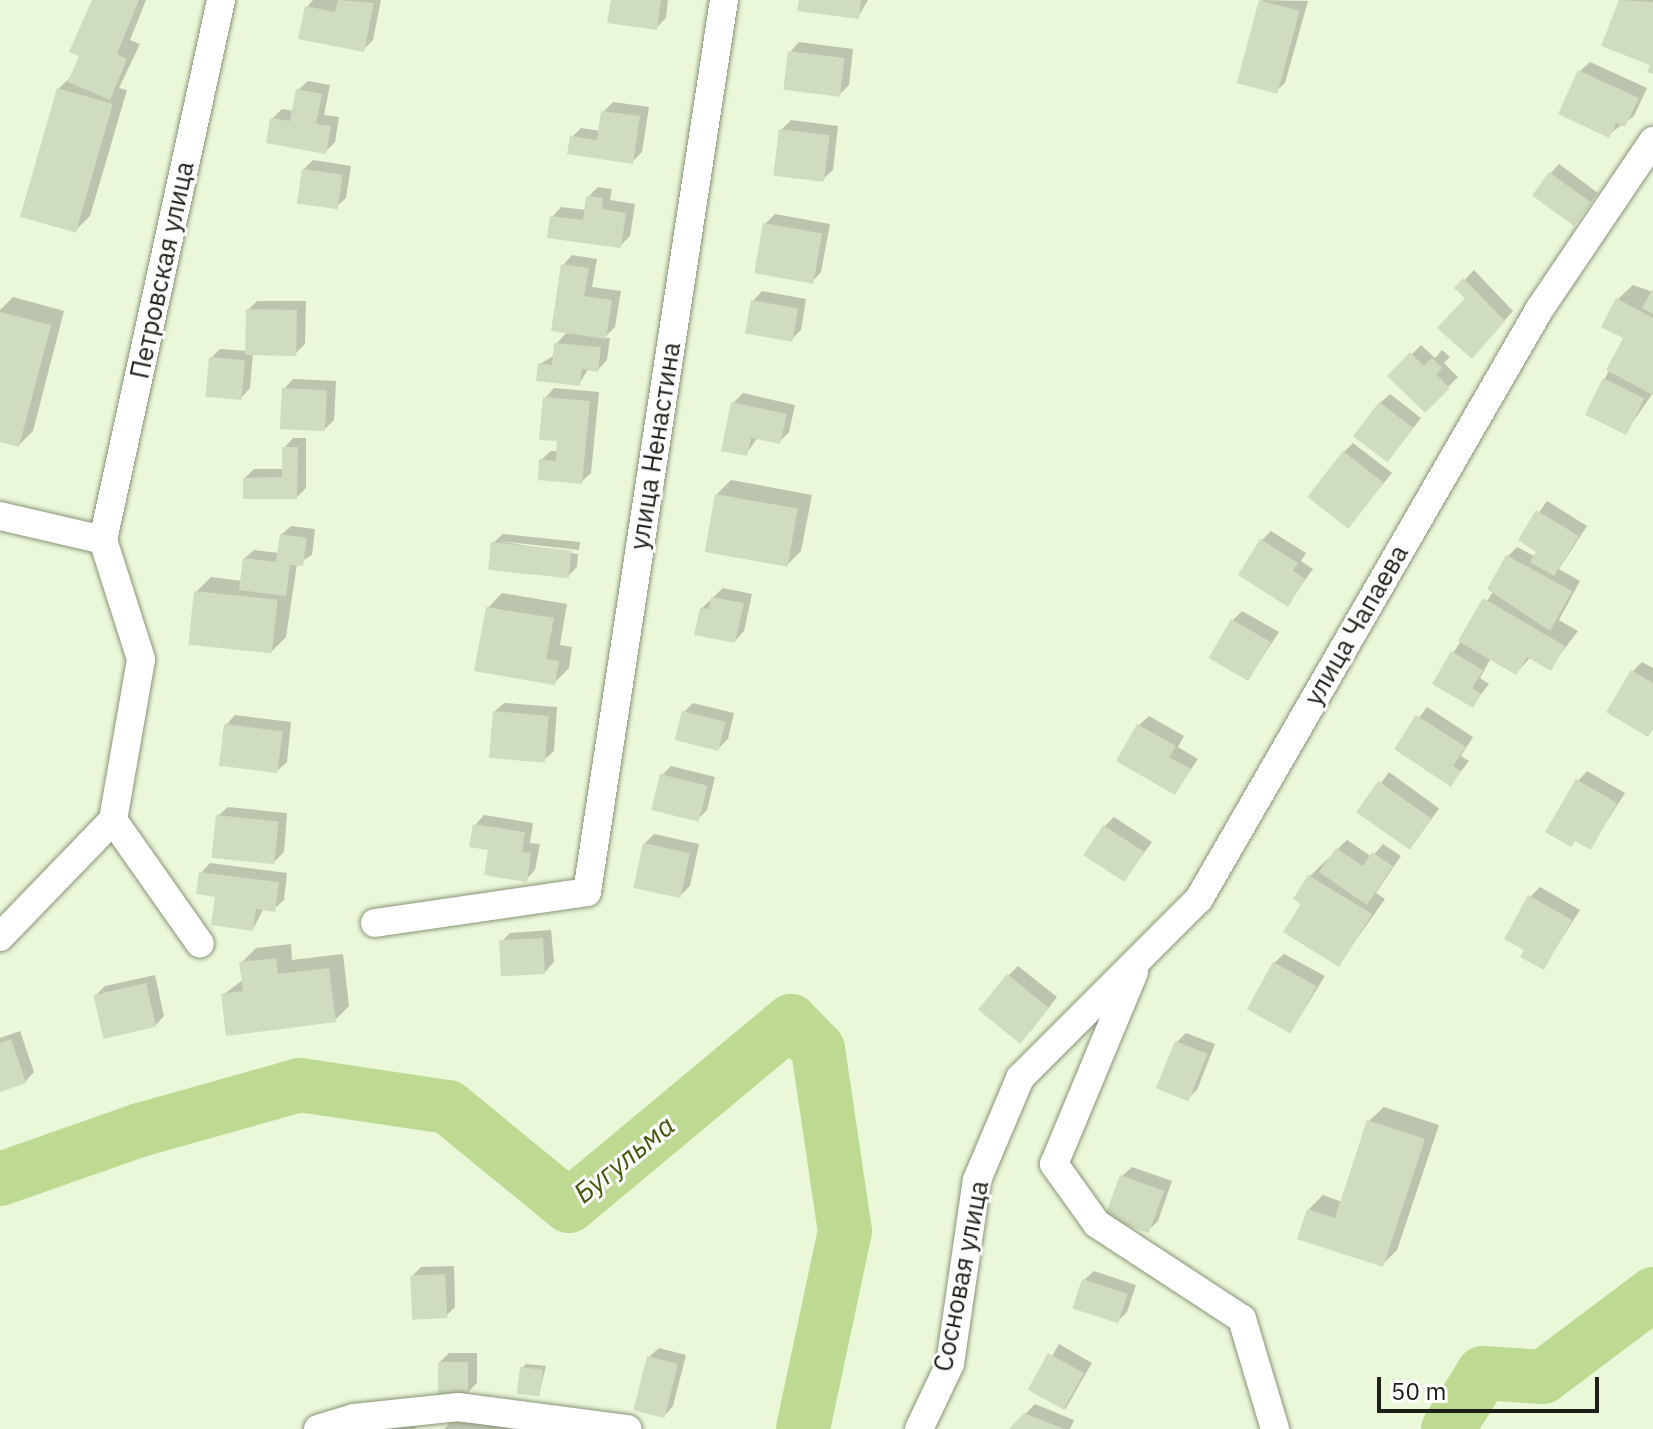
<!DOCTYPE html>
<html>
<head>
<meta charset="utf-8">
<style>
  body { margin:0 }
  #map { position:relative; width:1653px; height:1429px; overflow:hidden; background:#eaf7d9; font-family:"IBM Plex Sans",sans-serif }
  div>[style] { position:absolute }
  .shadow>* { inset:0; background:#0003; transform-origin:0 0 }
  .river>* { height:54px; margin:-27px; padding:0 27px; transform-origin:27px; border-radius:27px; background:#beda92 }
  .building>* { inset:0; background:#d0dcbf; transform-origin:0 0 }
  .roads { filter:drop-shadow(0 0 2px #889478) drop-shadow(0 0 2px #889478) }
  .street>* { height:28px; margin:-14px; padding:0 14px; transform-origin:14px; border-radius:14px; background:#fff }
  span { translate:-50% -50%; white-space:nowrap; text-align:center; line-height:1.15; -webkit-text-stroke:6px #fefefe; paint-order:stroke }
  .street-label { font-size:26px; color:#1b1f15 }
  .water-label { font-size:28px; color:#405706; font-style:italic }
  .scale { position:absolute; left:1377px; top:1377px; width:222px; height:36px; box-sizing:border-box; border:4px solid #1b1f15; border-top:0; padding-left:10px; font-size:24px; line-height:28px; white-space:nowrap; color:#1b1f15; -webkit-text-stroke:6px #fefefe; paint-order:stroke }
</style>
</head>
<body>
<div id="map">
  <div class="shadow">
    <i style="clip-path:polygon(94px 0,146px 0,130px 40px,140px 44px,119px 88px,127px 90px,90px 216px,75px 231px,58px 89px,73px 75px,81px 55px)"></i>
    <i style="clip-path:polygon(313px 0,381px 0,373px 40px,363px 50px,307px 7px)"></i>
    <i style="clip-path:polygon(613px 0,668px 0,666px 18px,656px 28px)"></i>
    <i style="clip-path:polygon(801px 0,868px 0,858px 17px)"></i>
    <i style="clip-path:polygon(1261px 0,1308px 1px,1285px 83px,1275px 92px,1238px 81px)"></i>
    <i style="clip-path:polygon(1621px 0,1653px 0,1653px 72px,1652px 64px,1604px 45px)"></i>
    <i style="clip-path:polygon(799px 42px,853px 49px,849px 85px,839px 95px,790px 52px)"></i>
    <i style="clip-path:polygon(1590px 62px,1647px 88px,1634px 116px,1608px 135px,1580px 71px)"></i>
    <i style="clip-path:polygon(308px 81px,330px 85px,324px 115px,339px 117px,335px 142px,325px 152px,272px 119px,282px 109px,294px 111px,298px 90px)"></i>
    <i style="clip-path:polygon(613px 102px,649px 107px,642px 152px,633px 161px,572px 137px,581px 128px,600px 131px,603px 112px)"></i>
    <i style="clip-path:polygon(791px 120px,838px 126px,833px 170px,823px 179px,781px 130px)"></i>
    <i style="clip-path:polygon(313px 160px,351px 166px,346px 198px,336px 207px,304px 169px)"></i>
    <i style="clip-path:polygon(1559px 164px,1598px 193px,1573px 224px,1550px 174px)"></i>
    <i style="clip-path:polygon(598px 187px,612px 189px,610px 200px,635px 204px,630px 236px,620px 246px,552px 217px,561px 207px,586px 210px,588px 197px)"></i>
    <i style="clip-path:polygon(775px 214px,830px 224px,821px 272px,812px 282px,765px 224px)"></i>
    <i style="clip-path:polygon(572px 255px,597px 259px,592px 287px,621px 291px,615px 327px,604px 338px,610px 338px,607px 360px,598px 370px,589px 368px,579px 384px,540px 364px,555px 355px,556px 344px,568px 331px,563px 265px)"></i>
    <i style="clip-path:polygon(1474px 270px,1513px 311px,1481px 347px,1468px 298px,1457px 288px)"></i>
    <i style="clip-path:polygon(1633px 285px,1653px 292px,1653px 393px,1625px 433px,1588px 414px,1625px 337px,1618px 299px)"></i>
    <i style="clip-path:polygon(762px 291px,806px 299px,801px 330px,792px 339px,753px 301px)"></i>
    <i style="clip-path:polygon(13px 297px,64px 311px,33px 431px,19px 445px,0 440px,0 310px)"></i>
    <i style="clip-path:polygon(257px 301px,306px 301px,305px 344px,296px 353px,253px 353px,250px 388px,241px 398px,211px 358px,220px 349px,248px 351px,248px 310px)"></i>
    <i style="clip-path:polygon(1421px 345px,1435px 358px,1442px 350px,1450px 357px,1444px 363px,1458px 377px,1425px 410px,1390px 376px)"></i>
    <i style="clip-path:polygon(293px 379px,336px 381px,334px 420px,325px 429px,284px 389px)"></i>
    <i style="clip-path:polygon(554px 388px,599px 392px,591px 473px,581px 482px,541px 460px,551px 451px,559px 451px,545px 398px)"></i>
    <i style="clip-path:polygon(743px 393px,795px 405px,789px 432px,779px 442px,758px 437px,746px 454px,733px 403px)"></i>
    <i style="clip-path:polygon(1390px 394px,1421px 418px,1396px 450px,1380px 403px)"></i>
    <i style="clip-path:polygon(293px 438px,306px 438px,306px 488px,297px 497px,245px 478px,254px 469px,284px 469px,284px 448px)"></i>
    <i style="clip-path:polygon(1353px 443px,1392px 473px,1348px 526px,1344px 452px)"></i>
    <i style="clip-path:polygon(731px 480px,812px 495px,801px 551px,787px 565px,717px 494px)"></i>
    <i style="clip-path:polygon(1547px 501px,1587px 526px,1559px 569px,1580px 581px,1559px 620px,1578px 631px,1550px 668px,1531px 657px,1516px 673px,1491px 658px,1480px 678px,1489px 684px,1472px 706px,1453px 653px,1494px 590px,1490px 588px,1508px 556px,1517px 547px,1536px 557px,1539px 551px,1520px 540px)"></i>
    <i style="clip-path:polygon(291px 526px,315px 529px,312px 555px,297px 564px,286px 637px,271px 652px,196px 592px,211px 577px,242px 581px,244px 559px,254px 550px,279px 553px,281px 535px)"></i>
    <i style="clip-path:polygon(1271px 531px,1306px 553px,1301px 561px,1313px 569px,1288px 604px,1262px 540px)"></i>
    <i style="clip-path:polygon(503px 534px,580px 542px,579px 550px,499px 541px,578px 554px,577px 567px,567px 577px,493px 543px)"></i>
    <i style="clip-path:polygon(723px 588px,752px 594px,744px 631px,735px 641px,701px 609px)"></i>
    <i style="clip-path:polygon(502px 593px,567px 604px,560px 645px,572px 647px,569px 668px,554px 683px,488px 608px)"></i>
    <i style="clip-path:polygon(1242px 611px,1279px 632px,1248px 679px,1233px 620px)"></i>
    <i style="clip-path:polygon(1642px 662px,1653px 668px,1653px 729px,1647px 735px,1633px 671px)"></i>
    <i style="clip-path:polygon(504px 703px,557px 707px,554px 751px,544px 760px,494px 712px)"></i>
    <i style="clip-path:polygon(693px 703px,734px 713px,728px 739px,718px 749px,684px 712px)"></i>
    <i style="clip-path:polygon(1427px 707px,1473px 737px,1461px 756px,1469px 761px,1451px 784px,1396px 749px)"></i>
    <i style="clip-path:polygon(235px 715px,291px 722px,287px 762px,277px 771px,226px 725px)"></i>
    <i style="clip-path:polygon(1149px 716px,1184px 736px,1178px 747px,1198px 759px,1175px 793px,1139px 725px)"></i>
    <i style="clip-path:polygon(671px 766px,715px 777px,707px 810px,697px 820px,662px 775px)"></i>
    <i style="clip-path:polygon(1587px 771px,1625px 793px,1590px 848px,1578px 781px)"></i>
    <i style="left:1389px;top:772px;width:62px;height:50px;rotate:36deg"></i>
    <i style="clip-path:polygon(228px 807px,287px 813px,284px 852px,274px 862px,218px 816px)"></i>
    <i style="clip-path:polygon(484px 815px,533px 823px,530px 843px,540px 844px,535px 870px,526px 880px,490px 848px,475px 825px)"></i>
    <i style="clip-path:polygon(1114px 817px,1152px 842px,1125px 879px,1105px 826px)"></i>
    <i style="clip-path:polygon(654px 834px,699px 844px,690px 886px,681px 895px,644px 844px)"></i>
    <i style="clip-path:polygon(1347px 840px,1372px 857px,1383px 844px,1401px 856px,1376px 893px,1385px 899px,1339px 964px,1296px 898px,1310px 876px)"></i>
    <i style="clip-path:polygon(210px 863px,287px 873px,284px 900px,274px 909px,264px 908px,253px 929px,201px 873px)"></i>
    <i style="clip-path:polygon(1540px 887px,1580px 910px,1543px 968px,1527px 949px,1530px 897px)"></i>
    <i style="clip-path:polygon(551px 930px,554px 962px,545px 972px,501px 942px,510px 933px)"></i>
    <i style="clip-path:polygon(291px 944px,292px 960px,343px 954px,349px 1006px,335px 1020px,223px 995px,244px 979px,241px 963px,256px 948px)"></i>
    <i style="clip-path:polygon(1284px 954px,1325px 976px,1291px 1031px,1274px 963px)"></i>
    <i style="clip-path:polygon(1018px 966px,1057px 997px,1030px 1032px,1008px 976px)"></i>
    <i style="clip-path:polygon(155px 975px,164px 1016px,155px 1026px,96px 995px,105px 986px)"></i>
    <i style="clip-path:polygon(20px 1031px,34px 1072px,25px 1082px,0 1090px,0 1038px)"></i>
    <i style="clip-path:polygon(1186px 1033px,1215px 1044px,1197px 1090px,1187px 1099px,1177px 1042px)"></i>
    <i style="clip-path:polygon(1384px 1107px,1439px 1125px,1397px 1250px,1382px 1265px,1308px 1210px,1323px 1195px,1342px 1202px,1369px 1121px)"></i>
    <i style="clip-path:polygon(1132px 1167px,1172px 1181px,1158px 1221px,1149px 1230px,1122px 1176px)"></i>
    <i style="clip-path:polygon(454px 1266px,455px 1307px,446px 1316px,412px 1276px,421px 1267px)"></i>
    <i style="clip-path:polygon(1094px 1271px,1136px 1285px,1127px 1312px,1118px 1321px,1084px 1280px)"></i>
    <i style="left:1059px;top:1344px;width:38px;height:53px;rotate:30deg"></i>
    <i style="clip-path:polygon(659px 1348px,686px 1355px,673px 1406px,664px 1416px,649px 1357px)"></i>
    <i style="clip-path:polygon(449px 1353px,477px 1353px,477px 1383px,467px 1393px,440px 1362px)"></i>
    <i style="clip-path:polygon(526px 1364px,546px 1366px,539px 1394px,522px 1368px)"></i>
    <i style="clip-path:polygon(1035px 1404px,1074px 1420px,1070px 1429px,1011px 1429px)"></i>
    <i style="clip-path:polygon(410px 1413px,416px 1429px,373px 1429px)"></i>
    <i style="clip-path:polygon(509px 1421px,509px 1429px,444px 1429px,450px 1423px)"></i>
  </div>
  <div class="river">
    <i style="left:0;top:1179px;width:148px;rotate:-19.3deg"></i>
    <i style="left:140px;top:1130px;width:166px;rotate:-15.7deg"></i>
    <i style="left:300px;top:1085px;width:150px;rotate:8.5deg"></i>
    <i style="left:448px;top:1107px;width:156px;rotate:39.3deg"></i>
    <i style="left:569px;top:1206px;width:289px;rotate:-39.8deg"></i>
    <i style="left:791px;top:1021px;width:39px;rotate:46deg"></i>
    <i style="left:818px;top:1049px;width:184px;rotate:81.6deg"></i>
    <i style="left:845px;top:1231px;width:202px;rotate:102deg"></i>
    <i style="left:1448px;top:1429px;width:66px;rotate:-58deg"></i>
    <i style="left:1483px;top:1373px;width:60px;rotate:3.8deg"></i>
    <i style="left:1543px;top:1377px;width:138px;rotate:-37deg"></i>
  </div>
  <div class="building">
    <i style="clip-path:polygon(92px 0,139px 0,117px 54px,127px 59px,110px 100px,68px 82px,79px 56px,69px 52px)"></i>
    <i style="clip-path:polygon(338px 0,374px 3px,364px 52px,298px 39px,305px 6px,335px 12px)"></i>
    <i style="clip-path:polygon(611px 0,661px 0,657px 30px,607px 23px)"></i>
    <i style="clip-path:polygon(799px 0,861px 0,859px 19px,797px 11px)"></i>
    <i style="left:1259px;top:0;width:42px;height:86px;rotate:15deg"></i>
    <i style="clip-path:polygon(1619px 0,1653px 2px,1653px 74px,1647px 72px,1650px 65px,1601px 46px)"></i>
    <i style="left:788px;top:51px;width:57px;height:39px;rotate:7deg"></i>
    <i style="clip-path:polygon(1578px 70px,1639px 98px,1625px 127px,1616px 123px,1609px 138px,1558px 114px)"></i>
    <i style="left:57px;top:88px;width:58px;height:134px;rotate:16deg"></i>
    <i style="clip-path:polygon(296px 89px,322px 94px,316px 124px,331px 126px,326px 154px,266px 143px,270px 118px,290px 121px)"></i>
    <i style="clip-path:polygon(601px 111px,640px 116px,633px 164px,567px 154px,570px 136px,597px 140px)"></i>
    <i style="left:779px;top:129px;width:51px;height:47px;rotate:7deg"></i>
    <i style="left:302px;top:169px;width:41px;height:35px;rotate:8deg"></i>
    <i style="left:1549px;top:172px;width:52px;height:29px;rotate:36deg"></i>
    <i style="clip-path:polygon(586px 196px,603px 198px,602px 209px,626px 213px,621px 248px,547px 238px,550px 216px,583px 220px)"></i>
    <i style="left:763px;top:223px;width:60px;height:51px;rotate:10deg"></i>
    <i style="clip-path:polygon(561px 264px,589px 268px,584px 296px,612px 300px,606px 339px,551px 331px)"></i>
    <i style="clip-path:polygon(1463px 278px,1505px 321px,1472px 359px,1437px 328px,1465px 298px,1454px 288px)"></i>
    <i style="clip-path:polygon(1653px 288px,1653px 314px,1642px 308px)"></i>
    <i style="clip-path:polygon(1616px 298px,1653px 318px,1653px 395px,1606px 370px,1623px 338px,1601px 327px)"></i>
    <i style="left:751px;top:300px;width:48px;height:34px;rotate:10deg"></i>
    <i style="left:246px;top:309px;width:51px;height:46px;rotate:1deg"></i>
    <i style="clip-path:polygon(0 312px,51px 325px,19px 447px,0 442px)"></i>
    <i style="clip-path:polygon(554px 343px,601px 347px,598px 372px,582px 369px,580px 386px,536px 381px,538px 363px,552px 365px)"></i>
    <i style="clip-path:polygon(1410px 352px,1424px 366px,1432px 358px,1442px 368px,1436px 374px,1450px 388px,1425px 413px,1387px 376px)"></i>
    <i style="left:209px;top:357px;width:36px;height:40px;rotate:5deg"></i>
    <i style="left:1603px;top:378px;width:46px;height:41px;rotate:26deg"></i>
    <i style="left:282px;top:388px;width:45px;height:41px;rotate:3deg"></i>
    <i style="clip-path:polygon(543px 397px,590px 401px,582px 484px,538px 480px,539px 459px,556px 461px,557px 441px,539px 440px)"></i>
    <i style="clip-path:polygon(731px 402px,787px 414px,780px 444px,751px 438px,747px 456px,721px 451px)"></i>
    <i style="left:1379px;top:402px;width:43px;height:43px;rotate:37deg"></i>
    <i style="clip-path:polygon(282px 447px,298px 447px,297px 499px,243px 499px,243px 478px,282px 477px)"></i>
    <i style="left:1343px;top:451px;width:52px;height:58px;rotate:38deg"></i>
    <i style="left:715px;top:494px;width:84px;height:59px;rotate:10deg"></i>
    <i style="clip-path:polygon(1536px 510px,1579px 536px,1554px 576px,1530px 562px,1536px 552px,1518px 540px)"></i>
    <i style="clip-path:polygon(280px 534px,307px 538px,303px 566px,290px 565px,286px 596px,239px 590px,243px 558px,276px 562px)"></i>
    <i style="clip-path:polygon(1260px 539px,1298px 563px,1293px 571px,1305px 579px,1288px 607px,1238px 575px)"></i>
    <i style="left:491px;top:542px;width:81px;height:28px;rotate:6deg"></i>
    <i style="clip-path:polygon(1506px 555px,1572px 591px,1550px 631px,1487px 589px)"></i>
    <i style="left:194px;top:591px;width:84px;height:54px;rotate:6deg"></i>
    <i style="clip-path:polygon(711px 597px,744px 603px,735px 643px,694px 635px,700px 608px,709px 609px)"></i>
    <i style="clip-path:polygon(1483px 598px,1565px 646px,1551px 671px,1527px 657px,1516px 675px,1458px 641px)"></i>
    <i style="clip-path:polygon(486px 607px,554px 618px,546px 659px,559px 661px,555px 685px,474px 671px)"></i>
    <i style="left:1231px;top:619px;width:46px;height:45px;rotate:30deg"></i>
    <i style="clip-path:polygon(1451px 651px,1483px 670px,1472px 688px,1481px 694px,1473px 708px,1432px 684px)"></i>
    <i style="clip-path:polygon(1631px 670px,1653px 683px,1653px 729px,1648px 737px,1606px 712px)"></i>
    <i style="left:493px;top:711px;width:56px;height:47px;rotate:5deg"></i>
    <i style="left:682px;top:711px;width:45px;height:30px;rotate:14deg"></i>
    <i style="clip-path:polygon(1416px 715px,1466px 747px,1453px 766px,1461px 771px,1451px 787px,1394px 749px)"></i>
    <i style="left:224px;top:724px;width:59px;height:42px;rotate:7deg"></i>
    <i style="clip-path:polygon(1137px 724px,1176px 746px,1169px 757px,1191px 769px,1175px 795px,1116px 761px)"></i>
    <i style="left:660px;top:774px;width:49px;height:37px;rotate:14deg"></i>
    <i style="clip-path:polygon(1576px 779px,1617px 803px,1591px 850px,1575px 841px,1571px 847px,1545px 832px)"></i>
    <i style="left:1378px;top:781px;width:65px;height:38px;rotate:35deg"></i>
    <i style="left:216px;top:815px;width:63px;height:43px;rotate:6deg"></i>
    <i style="clip-path:polygon(473px 824px,525px 832px,522px 852px,531px 853px,527px 882px,484px 875px,488px 850px,469px 847px)"></i>
    <i style="left:1103px;top:825px;width:49px;height:36px;rotate:33deg"></i>
    <i style="left:643px;top:843px;width:48px;height:46px;rotate:12deg"></i>
    <i style="clip-path:polygon(1336px 848px,1363px 866px,1372px 852px,1393px 866px,1367px 905px,1319px 872px)"></i>
    <i style="clip-path:polygon(199px 872px,279px 882px,275px 912px,256px 909px,253px 931px,211px 925px,215px 897px,196px 894px)"></i>
    <i style="clip-path:polygon(1308px 875px,1372px 914px,1339px 967px,1283px 932px,1301px 904px,1293px 899px)"></i>
    <i style="clip-path:polygon(1528px 895px,1572px 920px,1544px 970px,1520px 957px,1524px 950px,1504px 939px)"></i>
    <i style="left:543px;top:938px;width:36px;height:44px;rotate:87deg"></i>
    <i style="clip-path:polygon(276px 958px,278px 974px,329px 968px,336px 1022px,226px 1036px,221px 994px,243px 991px,239px 962px)"></i>
    <i style="left:1273px;top:962px;width:50px;height:54px;rotate:29deg"></i>
    <i style="left:1007px;top:974px;width:54px;height:46px;rotate:39deg"></i>
    <i style="left:146px;top:983px;width:45px;height:54px;rotate:77deg"></i>
    <i style="clip-path:polygon(11px 1039px,26px 1083px,0 1092px,0 1043px)"></i>
    <i style="left:1175px;top:1041px;width:35px;height:51px;rotate:22deg"></i>
    <i style="clip-path:polygon(1367px 1120px,1425px 1139px,1383px 1267px,1297px 1239px,1307px 1209px,1335px 1218px)"></i>
    <i style="left:1120px;top:1175px;width:47px;height:45px;rotate:20deg"></i>
    <i style="left:445px;top:1274px;width:44px;height:35px;rotate:87deg"></i>
    <i style="left:1082px;top:1279px;width:48px;height:31px;rotate:18deg"></i>
    <i style="left:1048px;top:1353px;width:41px;height:42px;rotate:29deg"></i>
    <i style="left:647px;top:1356px;width:32px;height:56px;rotate:14deg"></i>
    <i style="left:438px;top:1362px;width:30px;height:33px"></i>
    <i style="left:520px;top:1367px;width:23px;height:27px;rotate:7deg"></i>
    <i style="clip-path:polygon(1024px 1413px,1064px 1429px,1009px 1429px)"></i>
  </div>
  <div class="roads">
    <div class="street">
      <i style="left:0;top:516px;width:106px;rotate:13.1deg"></i>
      <i style="left:113px;top:820px;width:151px;rotate:54.9deg"></i>
      <i style="left:375px;top:923px;width:214px;rotate:-8.3deg"></i>
      <i style="left:587px;top:892px;width:902px;rotate:-81.27deg"></i>
      <i style="left:0;top:937px;width:163px;rotate:-46deg"></i>
      <i style="left:113px;top:820px;width:163px;rotate:-80.1deg"></i>
      <i style="left:141px;top:659px;width:125px;rotate:-107.7deg"></i>
      <i style="left:103px;top:540px;width:553px;rotate:-77.67deg"></i>
      <i style="left:1134px;top:972px;width:208px;rotate:112.6deg"></i>
      <i style="left:1054px;top:1164px;width:74px;rotate:54.4deg"></i>
      <i style="left:1097px;top:1224px;width:173px;rotate:33.2deg"></i>
      <i style="left:1242px;top:1319px;width:115px;rotate:73.3deg"></i>
      <i style="left:318px;top:1429px;width:38px;rotate:-17deg"></i>
      <i style="left:354px;top:1418px;width:105px;rotate:-6deg"></i>
      <i style="left:458px;top:1407px;width:171px;rotate:7.4deg"></i>
      <i style="left:919px;top:1429px;width:72px;rotate:-64.5deg"></i>
      <i style="left:950px;top:1364px;width:186px;rotate:-81.7deg"></i>
      <i style="left:977px;top:1180px;width:111px;rotate:-67.1deg"></i>
      <i style="left:1020px;top:1078px;width:253px;rotate:-45deg"></i>
      <i style="left:1199px;top:899px;width:680px;rotate:-60deg"></i>
      <i style="left:1539px;top:310px;width:204px;rotate:-56deg"></i>
    </div>
  </div>
  <div class="street-label">
    <span style="left:162px;top:270px;rotate:-78deg">Петровская улица</span>
    <span style="left:655px;top:446px;rotate:-81deg">улица Ненастина</span>
    <span style="left:1356px;top:625px;rotate:-60deg">улица Чапаева</span>
    <span style="left:961px;top:1276px;rotate:-79deg">Сосновая улица</span>
  </div>
  <div class="water-label">
    <span style="left:624px;top:1159px;rotate:-39deg">Бугульма</span>
  </div>
  <div class="scale">50 m</div>
</div>
</body>
</html>
